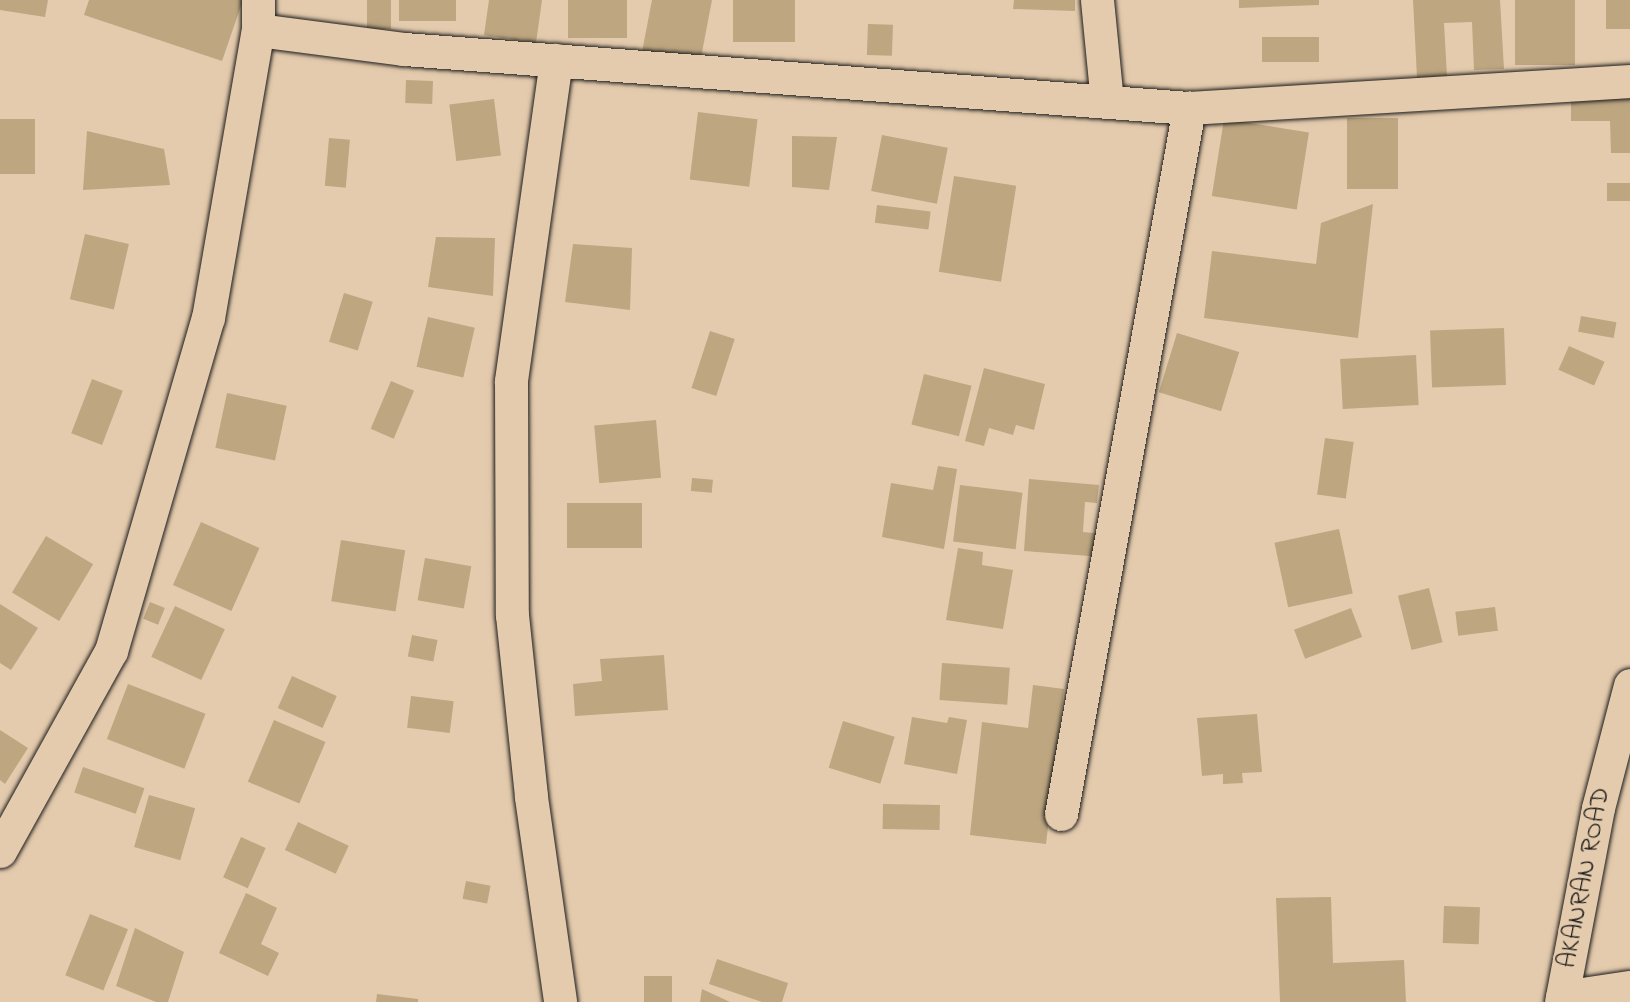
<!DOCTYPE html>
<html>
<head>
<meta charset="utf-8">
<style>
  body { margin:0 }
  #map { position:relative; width:1630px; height:1002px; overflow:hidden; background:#e5cbad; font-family:"Indie Flower",sans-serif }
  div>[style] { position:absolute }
  .building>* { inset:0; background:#bda680; transform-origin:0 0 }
  .roads { filter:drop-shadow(0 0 2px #1c1c1c) drop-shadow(0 0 2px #1c1c1c) }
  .street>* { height:33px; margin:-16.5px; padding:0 16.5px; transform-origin:16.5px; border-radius:16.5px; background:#e5cbad }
  .secondary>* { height:33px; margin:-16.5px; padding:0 16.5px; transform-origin:16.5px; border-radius:16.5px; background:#e5cbad }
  span { translate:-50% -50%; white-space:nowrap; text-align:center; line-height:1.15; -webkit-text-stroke:4.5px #e5cbad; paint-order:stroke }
  .street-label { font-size:26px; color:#1c1c1c }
</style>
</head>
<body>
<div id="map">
  <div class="building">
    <i style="clip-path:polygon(0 0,48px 0,45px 17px,0 10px)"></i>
    <i style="clip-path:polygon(89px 0,243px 0,222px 61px,84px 15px)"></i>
    <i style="left:367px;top:0;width:24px;height:29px"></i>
    <i style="left:399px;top:0;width:57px;height:21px"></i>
    <i style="clip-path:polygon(489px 0,542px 0,536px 43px,484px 35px)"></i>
    <i style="left:568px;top:0;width:59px;height:38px"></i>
    <i style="clip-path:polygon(652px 0,712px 0,699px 68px,641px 57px)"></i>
    <i style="left:733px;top:0;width:62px;height:42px"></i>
    <i style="clip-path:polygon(1014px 0,1075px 0,1075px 11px,1013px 9px)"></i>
    <i style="clip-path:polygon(1239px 0,1319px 0,1319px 5px,1239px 8px)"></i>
    <i style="clip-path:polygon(1413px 0,1500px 0,1504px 69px,1474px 70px,1472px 22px,1444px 23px,1447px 76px,1417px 78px)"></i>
    <i style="left:1515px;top:0;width:60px;height:65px"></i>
    <i style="left:1606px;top:0;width:24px;height:29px"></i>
    <i style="left:868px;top:24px;width:25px;height:31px;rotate:2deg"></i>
    <i style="left:1262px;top:37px;width:57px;height:25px"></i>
    <i style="left:406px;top:80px;width:27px;height:23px;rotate:2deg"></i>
    <i style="clip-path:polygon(1630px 94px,1630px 153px,1611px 153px,1610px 121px,1571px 121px,1571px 95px)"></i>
    <i style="left:494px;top:99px;width:57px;height:45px;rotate:83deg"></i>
    <i style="left:698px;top:112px;width:60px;height:68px;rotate:7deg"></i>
    <i style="left:1347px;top:118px;width:51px;height:71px"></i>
    <i style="left:0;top:119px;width:35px;height:55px"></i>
    <i style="left:1224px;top:119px;width:86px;height:78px;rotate:9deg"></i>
    <i style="clip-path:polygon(87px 131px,164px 149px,170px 185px,83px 190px)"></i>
    <i style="left:882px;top:135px;width:67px;height:57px;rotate:11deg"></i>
    <i style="clip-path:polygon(792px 136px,837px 137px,829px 190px,792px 187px)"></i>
    <i style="left:329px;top:138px;width:21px;height:48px;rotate:5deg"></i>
    <i style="left:954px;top:176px;width:63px;height:97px;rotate:9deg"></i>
    <i style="left:1607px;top:183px;width:23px;height:18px"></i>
    <i style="clip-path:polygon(1373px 204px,1358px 338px,1204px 318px,1212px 251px,1316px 264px,1321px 223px)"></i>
    <i style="left:877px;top:205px;width:54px;height:18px;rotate:7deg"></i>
    <i style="left:85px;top:234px;width:45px;height:67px;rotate:13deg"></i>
    <i style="clip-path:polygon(436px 237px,495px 238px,493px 296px,428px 287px)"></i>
    <i style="clip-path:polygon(573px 244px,632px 248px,630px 310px,565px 302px)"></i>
    <i style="left:344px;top:293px;width:30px;height:51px;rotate:17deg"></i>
    <i style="left:1581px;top:316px;width:36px;height:16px;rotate:10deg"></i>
    <i style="left:428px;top:317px;width:48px;height:51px;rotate:13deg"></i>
    <i style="left:1504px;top:328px;width:57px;height:74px;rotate:88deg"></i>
    <i style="left:710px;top:331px;width:26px;height:60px;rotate:18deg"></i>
    <i style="left:1177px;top:333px;width:65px;height:62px;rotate:17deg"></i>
    <i style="left:1569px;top:346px;width:39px;height:26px;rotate:24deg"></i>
    <i style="left:1416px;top:355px;width:50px;height:76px;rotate:87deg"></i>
    <i style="clip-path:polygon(984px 368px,1045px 384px,1034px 430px,1016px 425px,1013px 435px,989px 428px,984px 446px,965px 441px)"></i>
    <i style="left:924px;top:374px;width:49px;height:52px;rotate:14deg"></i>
    <i style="left:92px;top:379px;width:33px;height:58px;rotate:21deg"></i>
    <i style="left:391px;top:381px;width:25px;height:52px;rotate:23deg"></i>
    <i style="left:227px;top:393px;width:61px;height:56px;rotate:12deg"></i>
    <i style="left:656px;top:420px;width:58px;height:62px;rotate:85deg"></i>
    <i style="left:1325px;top:438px;width:29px;height:57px;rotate:8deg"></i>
    <i style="clip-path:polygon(938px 466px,957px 469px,944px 549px,882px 537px,891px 483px,933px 490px)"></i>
    <i style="left:692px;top:478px;width:21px;height:13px;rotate:5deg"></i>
    <i style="clip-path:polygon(1029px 479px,1099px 485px,1097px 503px,1085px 502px,1083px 532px,1104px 534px,1102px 557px,1024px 551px)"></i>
    <i style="left:960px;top:485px;width:63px;height:57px;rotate:7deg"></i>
    <i style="left:567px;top:503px;width:75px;height:45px"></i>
    <i style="left:201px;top:522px;width:64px;height:69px;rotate:24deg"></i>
    <i style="left:1339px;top:529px;width:66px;height:66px;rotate:78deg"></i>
    <i style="left:46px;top:536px;width:55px;height:66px;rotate:31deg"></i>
    <i style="left:341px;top:540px;width:65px;height:62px;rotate:9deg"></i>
    <i style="clip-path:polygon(958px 548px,983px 552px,982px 565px,1013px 570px,1003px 629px,946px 620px)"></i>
    <i style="left:425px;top:558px;width:47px;height:43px;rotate:10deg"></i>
    <i style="left:1429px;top:588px;width:56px;height:32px;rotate:76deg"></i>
    <i style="left:150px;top:602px;width:16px;height:18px;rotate:22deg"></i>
    <i style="clip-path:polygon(0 604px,38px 628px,11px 670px,0 663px)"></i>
    <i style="left:175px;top:606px;width:55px;height:56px;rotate:25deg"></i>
    <i style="left:1495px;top:607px;width:24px;height:40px;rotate:83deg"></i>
    <i style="left:1351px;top:608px;width:31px;height:61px;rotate:69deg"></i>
    <i style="left:412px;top:635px;width:26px;height:22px;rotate:11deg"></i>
    <i style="clip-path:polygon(664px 655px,668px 710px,575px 716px,573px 684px,602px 681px,600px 659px)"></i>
    <i style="left:942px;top:663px;width:68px;height:37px;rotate:4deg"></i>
    <i style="left:292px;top:676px;width:49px;height:35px;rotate:24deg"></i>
    <i style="left:128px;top:684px;width:83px;height:59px;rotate:21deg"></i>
    <i style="clip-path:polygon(1033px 685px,1064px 689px,1046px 844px,970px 835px,982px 722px,1028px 728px)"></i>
    <i style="left:411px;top:696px;width:43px;height:32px;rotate:7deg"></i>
    <i style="clip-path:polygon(1257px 714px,1262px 772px,1242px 773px,1243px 783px,1223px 784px,1223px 774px,1202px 776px,1197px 718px)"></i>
    <i style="clip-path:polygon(912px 717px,947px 723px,949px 717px,967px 720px,957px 774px,904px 764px)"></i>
    <i style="left:274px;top:720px;width:56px;height:67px;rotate:23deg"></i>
    <i style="left:843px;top:721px;width:54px;height:49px;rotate:17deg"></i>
    <i style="clip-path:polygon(0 730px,28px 748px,5px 784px,0 780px)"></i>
    <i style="left:83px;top:767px;width:65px;height:27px;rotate:19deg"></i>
    <i style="left:149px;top:795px;width:48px;height:54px;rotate:16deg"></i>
    <i style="left:883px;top:804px;width:57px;height:25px;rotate:1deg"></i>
    <i style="left:298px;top:822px;width:56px;height:31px;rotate:25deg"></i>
    <i style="left:241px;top:837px;width:27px;height:44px;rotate:24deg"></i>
    <i style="left:466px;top:881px;width:25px;height:18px;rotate:11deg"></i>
    <i style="clip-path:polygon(246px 893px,277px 908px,261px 944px,279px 953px,268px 976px,219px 953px)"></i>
    <i style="clip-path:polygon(1331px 897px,1333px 963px,1404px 960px,1406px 1002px,1280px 1002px,1276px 898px)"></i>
    <i style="left:1444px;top:906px;width:36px;height:37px;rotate:2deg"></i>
    <i style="left:90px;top:914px;width:41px;height:66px;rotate:22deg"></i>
    <i style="clip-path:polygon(135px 928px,184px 952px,168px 1002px,156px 1002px,116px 986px)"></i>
    <i style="clip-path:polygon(717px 959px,788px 983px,782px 1002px,762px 1002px,709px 984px)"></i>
    <i style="left:644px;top:976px;width:28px;height:26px"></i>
    <i style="clip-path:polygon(702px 989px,730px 1002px,700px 1002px)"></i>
    <i style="clip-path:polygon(377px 994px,418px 999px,418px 1002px,376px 1002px)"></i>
  </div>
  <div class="roads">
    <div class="street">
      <i style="left:258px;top:0;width:30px;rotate:90deg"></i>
      <i style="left:1097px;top:0;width:102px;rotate:84.4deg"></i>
      <i style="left:556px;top:60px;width:324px;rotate:98deg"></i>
      <i style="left:511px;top:381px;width:234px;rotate:89.8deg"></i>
      <i style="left:512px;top:615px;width:183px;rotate:84deg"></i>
      <i style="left:531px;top:797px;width:207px;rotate:81.9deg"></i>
      <i style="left:1061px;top:814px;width:718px;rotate:-79.72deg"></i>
      <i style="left:0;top:851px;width:229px;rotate:-61deg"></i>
      <i style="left:111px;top:651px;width:347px;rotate:-73.8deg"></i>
      <i style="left:208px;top:318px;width:292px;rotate:-80.2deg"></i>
      <i style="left:258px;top:30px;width:147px;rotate:7.4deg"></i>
      <i style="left:404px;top:49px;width:787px;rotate:4.3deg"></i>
      <i style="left:1189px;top:108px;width:442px;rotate:-3.5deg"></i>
      <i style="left:1562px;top:997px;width:69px;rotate:-8.4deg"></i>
    </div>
    <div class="secondary">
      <i style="left:1561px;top:1002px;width:197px;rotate:-79.2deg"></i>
      <i style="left:1598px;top:808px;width:127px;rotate:-75.4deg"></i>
    </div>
  </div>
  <div class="street-label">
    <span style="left:1586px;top:878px;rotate:-79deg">AKANRAN ROAD</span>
  </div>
</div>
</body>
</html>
